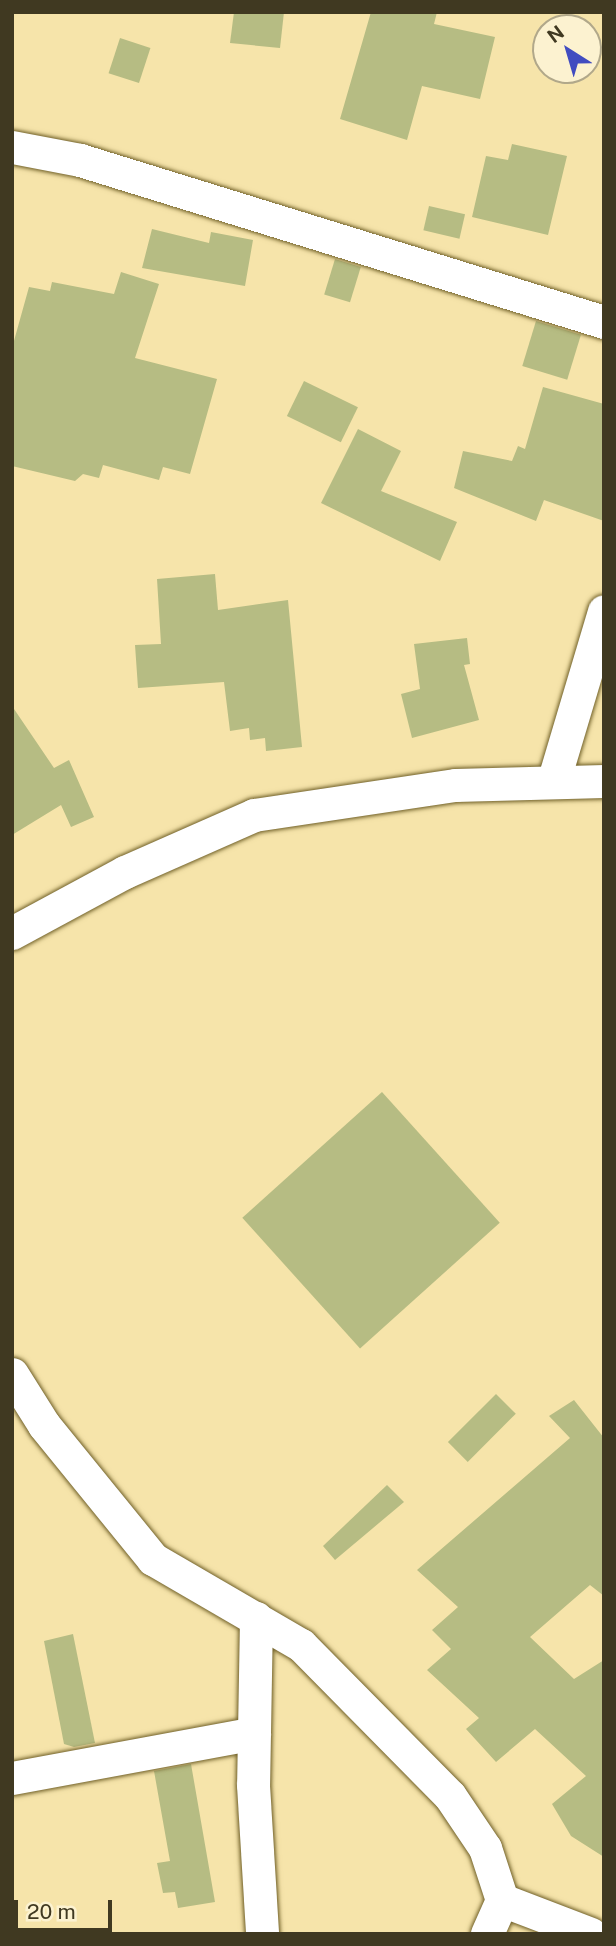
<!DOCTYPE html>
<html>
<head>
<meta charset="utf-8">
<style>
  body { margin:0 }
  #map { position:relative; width:616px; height:1946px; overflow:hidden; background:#f6e4aa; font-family:"Public Sans",sans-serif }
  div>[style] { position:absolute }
  .building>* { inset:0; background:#b6bc83; transform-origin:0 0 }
  .roads { filter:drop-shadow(0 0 2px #706028) drop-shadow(0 0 2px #706028) }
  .minor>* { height:33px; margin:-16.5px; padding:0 16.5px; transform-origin:16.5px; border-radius:16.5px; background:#fff }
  span { translate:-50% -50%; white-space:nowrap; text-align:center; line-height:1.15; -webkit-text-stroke:5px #fcf2d0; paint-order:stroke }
  .frame { position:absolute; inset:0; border:14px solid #403921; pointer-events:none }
  .north { position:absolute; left:532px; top:14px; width:70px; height:70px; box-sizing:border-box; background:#fcf2d0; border:2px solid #b1a88a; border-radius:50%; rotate:323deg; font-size:19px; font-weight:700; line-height:28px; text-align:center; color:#403921 }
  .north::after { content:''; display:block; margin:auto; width:24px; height:32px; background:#414cc0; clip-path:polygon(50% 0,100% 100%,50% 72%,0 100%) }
  .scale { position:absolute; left:14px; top:1900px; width:98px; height:32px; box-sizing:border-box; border:4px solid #403921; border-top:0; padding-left:9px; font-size:21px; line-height:24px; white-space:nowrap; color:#403921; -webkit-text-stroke:5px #fcf2d0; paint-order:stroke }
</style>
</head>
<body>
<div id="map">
  <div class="building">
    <i style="clip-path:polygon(234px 12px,284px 12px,280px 48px,230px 43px)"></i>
    <i style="clip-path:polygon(371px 12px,437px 12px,434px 24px,495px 37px,480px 99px,422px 86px,407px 140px,340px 119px)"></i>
    <i style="left:120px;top:38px;width:32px;height:37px;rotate:18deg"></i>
    <i style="clip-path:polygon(512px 144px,567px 156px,548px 235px,472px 217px,486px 156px,508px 160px)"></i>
    <i style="left:429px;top:206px;width:37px;height:25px;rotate:13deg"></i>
    <i style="clip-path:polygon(152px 229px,209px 243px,211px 232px,253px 240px,245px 286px,142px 268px)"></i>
    <i style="left:335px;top:259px;width:27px;height:37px;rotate:17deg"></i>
    <i style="clip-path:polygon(121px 272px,159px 284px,135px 358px,217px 379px,190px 474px,163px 467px,159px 480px,103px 465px,99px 478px,83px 474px,75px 481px,12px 466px,12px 348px,29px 287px,50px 291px,52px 282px,114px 294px)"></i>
    <i style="left:536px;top:321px;width:47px;height:47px;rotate:17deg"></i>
    <i style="left:304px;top:381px;width:60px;height:39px;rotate:26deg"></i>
    <i style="clip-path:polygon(543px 387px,604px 404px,604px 521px,544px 500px,536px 521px,454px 488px,463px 451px,512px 461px,518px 446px,525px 449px)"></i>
    <i style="clip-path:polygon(358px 429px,401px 451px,381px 491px,457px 522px,440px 561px,321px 503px)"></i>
    <i style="clip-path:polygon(215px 574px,218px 610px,288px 600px,302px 747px,266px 751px,265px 738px,250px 740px,249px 728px,230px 731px,224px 682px,138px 688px,135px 645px,161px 644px,157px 579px)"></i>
    <i style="clip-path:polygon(467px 638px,470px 664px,464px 665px,479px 720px,412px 738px,401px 694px,420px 689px,414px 644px)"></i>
    <i style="clip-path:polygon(12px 706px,54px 768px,69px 760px,94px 817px,71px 827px,61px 805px,12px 835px)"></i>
    <i style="left:382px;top:1092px;width:176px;height:188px;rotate:48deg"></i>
    <i style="left:496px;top:1394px;width:28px;height:68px;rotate:45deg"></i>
    <i style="clip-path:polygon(574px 1400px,604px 1438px,604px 1596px,590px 1585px,530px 1637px,574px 1679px,604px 1660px,604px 1857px,571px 1836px,552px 1804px,586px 1776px,535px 1729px,496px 1762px,466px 1729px,479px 1718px,427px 1670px,451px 1649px,432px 1630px,458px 1607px,417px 1570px,570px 1438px,549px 1416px)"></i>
    <i style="clip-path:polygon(387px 1485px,404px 1502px,335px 1560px,323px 1546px)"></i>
    <i style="clip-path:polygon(73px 1634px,95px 1743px,74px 1747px,64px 1744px,44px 1641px)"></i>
    <i style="clip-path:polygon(191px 1764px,215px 1902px,178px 1908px,175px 1892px,163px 1893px,157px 1863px,170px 1861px,154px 1771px)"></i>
  </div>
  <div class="roads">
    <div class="minor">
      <i style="left:12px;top:147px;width:69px;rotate:10.8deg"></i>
      <i style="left:80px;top:160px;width:548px;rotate:17.18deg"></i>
      <i style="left:554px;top:779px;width:175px;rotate:-73.4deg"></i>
      <i style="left:12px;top:933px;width:128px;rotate:-28.4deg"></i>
      <i style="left:125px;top:872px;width:141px;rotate:-23.8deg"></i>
      <i style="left:254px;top:815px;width:203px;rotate:-8.5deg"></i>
      <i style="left:455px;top:785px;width:149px;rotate:-1.5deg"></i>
      <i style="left:12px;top:1374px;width:60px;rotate:57.9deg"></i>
      <i style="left:44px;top:1425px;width:173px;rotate:50.9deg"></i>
      <i style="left:153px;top:1559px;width:171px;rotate:30.2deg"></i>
      <i style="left:301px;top:1645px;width:212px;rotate:45.4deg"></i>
      <i style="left:450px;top:1796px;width:63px;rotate:56.1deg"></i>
      <i style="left:485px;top:1848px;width:55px;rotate:71.9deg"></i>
      <i style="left:502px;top:1900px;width:37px;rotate:114deg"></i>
      <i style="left:256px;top:1618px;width:167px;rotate:91deg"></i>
      <i style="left:253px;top:1785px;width:149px;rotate:86.5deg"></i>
      <i style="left:12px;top:1778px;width:246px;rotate:-10.5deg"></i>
      <i style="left:502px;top:1900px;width:95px;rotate:20.9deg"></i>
    </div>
  </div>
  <div class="frame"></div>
  <div class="north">N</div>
  <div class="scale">20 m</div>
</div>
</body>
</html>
